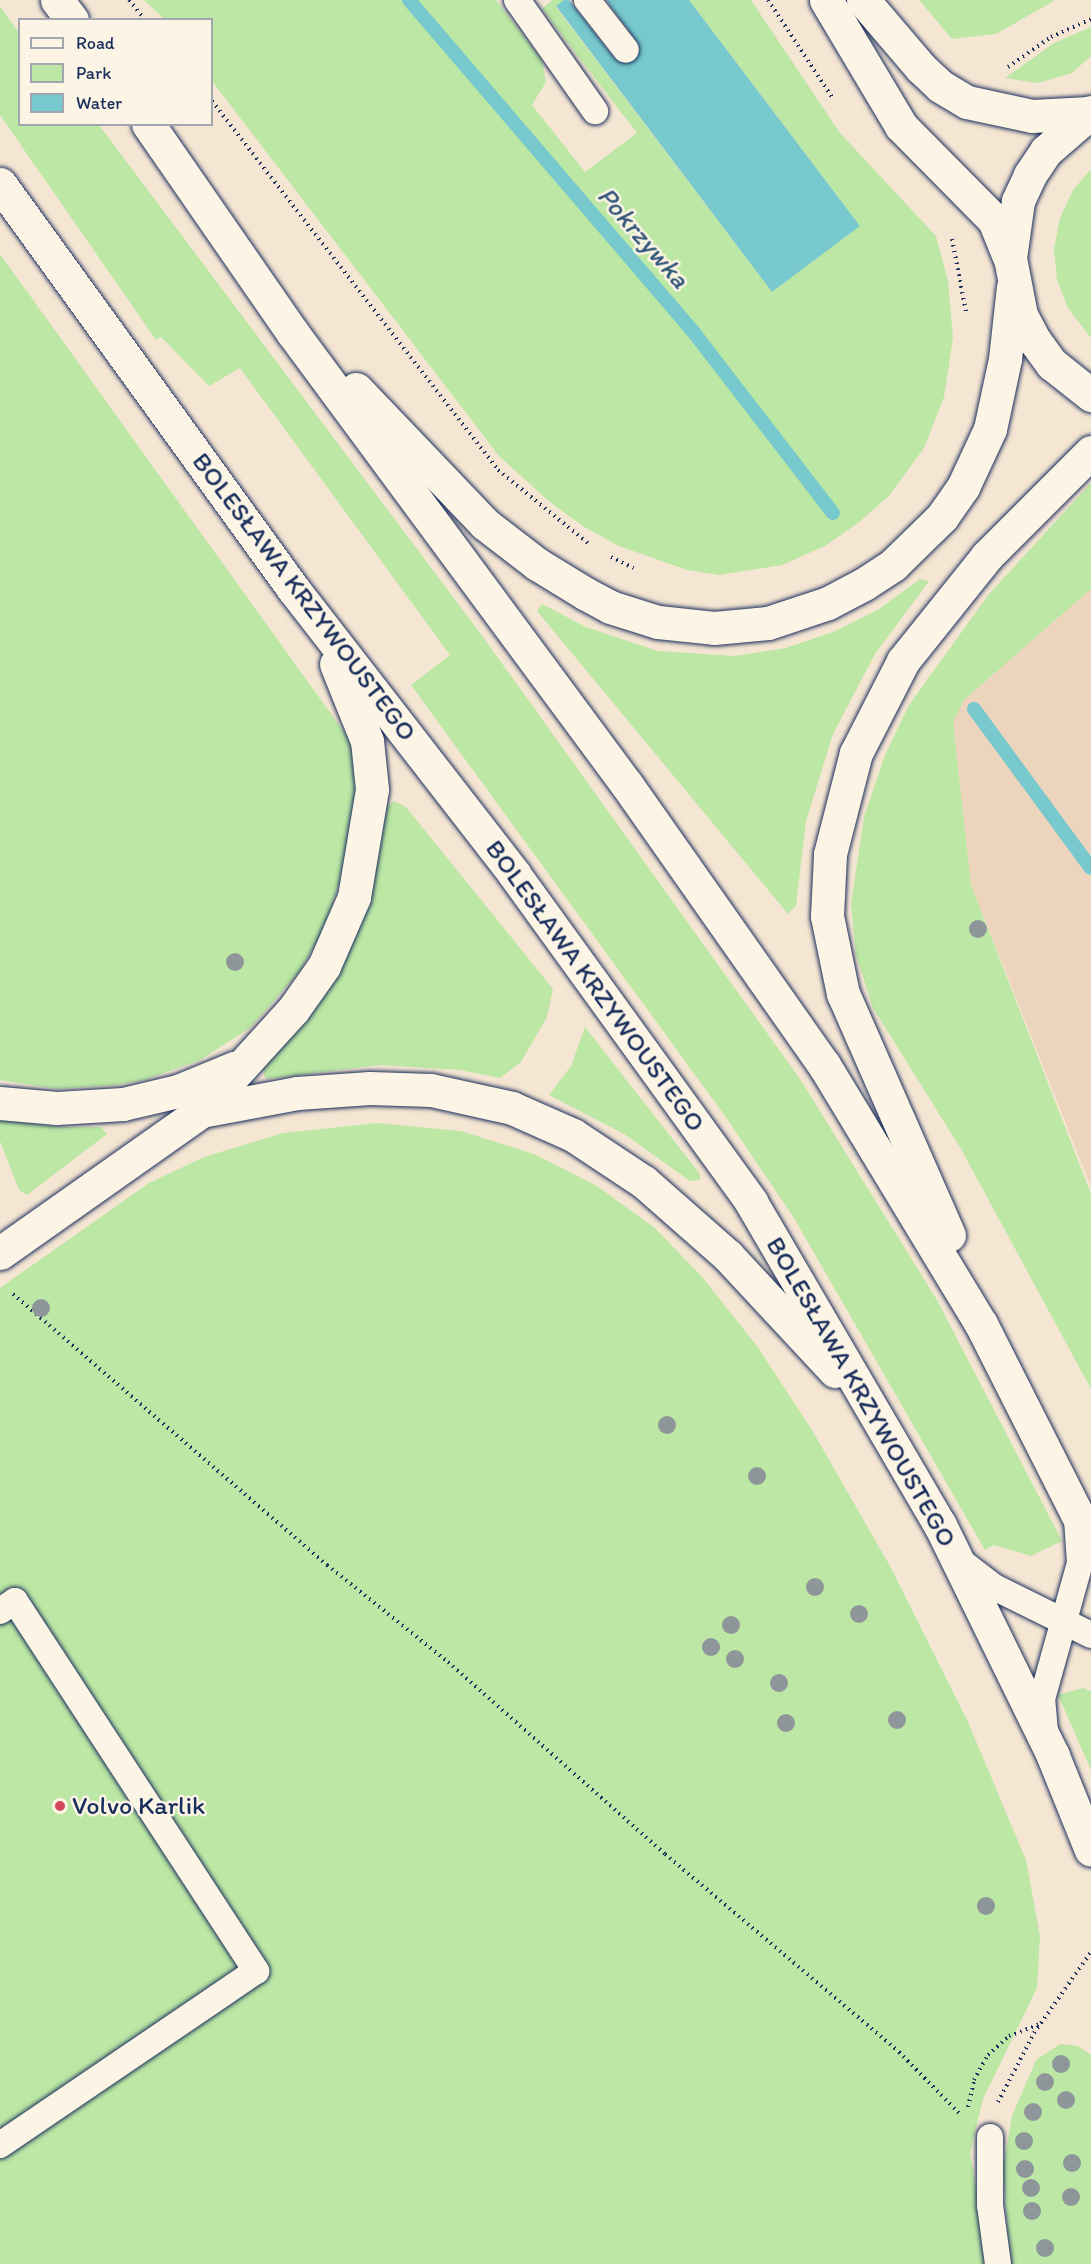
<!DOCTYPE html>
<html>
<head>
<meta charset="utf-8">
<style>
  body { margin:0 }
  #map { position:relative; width:1091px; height:2264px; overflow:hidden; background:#f5e6d3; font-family:Itim,sans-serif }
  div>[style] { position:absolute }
  .built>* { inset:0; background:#ecd4bd }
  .green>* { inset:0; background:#bce7a4 }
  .water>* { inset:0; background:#77c9cd }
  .stream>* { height:14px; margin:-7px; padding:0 7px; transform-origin:7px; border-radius:7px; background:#77c9cd }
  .path>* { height:4px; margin-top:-2px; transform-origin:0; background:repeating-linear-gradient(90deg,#1b2f5e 0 1.5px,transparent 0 6px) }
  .roads { filter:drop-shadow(0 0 2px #1b2f5e) drop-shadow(0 0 2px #1b2f5e) }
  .lane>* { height:26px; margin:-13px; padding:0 13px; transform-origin:13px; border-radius:13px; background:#fcf5e5 }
  .secondary>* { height:33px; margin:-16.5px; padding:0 16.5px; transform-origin:16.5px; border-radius:16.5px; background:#fcf5e5 }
  .trees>* { width:18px; height:18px; margin:-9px; border-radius:50%; background:#8f969a }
  .dots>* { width:16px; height:16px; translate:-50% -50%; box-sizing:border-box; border:3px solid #fcf5e5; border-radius:50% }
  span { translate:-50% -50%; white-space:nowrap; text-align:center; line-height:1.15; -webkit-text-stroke:5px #fcf5e5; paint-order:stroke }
  .street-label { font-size:26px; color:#1b2f5e }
  .poi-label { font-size:26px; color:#1b2f5e }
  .left { translate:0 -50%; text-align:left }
  .water-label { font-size:27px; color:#32567a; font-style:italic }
  .legend { position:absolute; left:18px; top:18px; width:195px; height:108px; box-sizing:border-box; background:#fcf5e5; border:2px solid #a2a6af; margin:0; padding:8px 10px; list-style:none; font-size:18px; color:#1b2f5e }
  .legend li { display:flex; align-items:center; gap:12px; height:30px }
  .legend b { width:30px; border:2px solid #a2a6af }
</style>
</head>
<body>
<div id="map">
  <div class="built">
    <i style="clip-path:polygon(1091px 589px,1091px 1187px,971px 885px,953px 722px,964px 700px)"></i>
  </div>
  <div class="green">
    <i style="clip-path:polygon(144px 0,496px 0,542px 60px,546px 82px,532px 105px,585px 172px,637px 133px,542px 9px,552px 0,564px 0,556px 7px,772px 292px,860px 226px,689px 0,751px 0,840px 133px,936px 236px,948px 281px,953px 338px,944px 397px,924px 448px,889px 496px,858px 523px,825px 546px,782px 565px,719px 575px,687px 570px,619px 546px,586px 528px,551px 503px,499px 456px,212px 81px,212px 20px,164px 19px)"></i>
    <i style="clip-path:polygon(919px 0,1053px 0,1054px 1px,996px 34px,952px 39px)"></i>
    <i style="clip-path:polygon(0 6px,19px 33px,20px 124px,99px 125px,483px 637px,800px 1079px,937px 1300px,1062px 1541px,1031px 1556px,994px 1545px,985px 1550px,794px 1218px,725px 1116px,411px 685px,450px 655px,240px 368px,209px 386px,161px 337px,156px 340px,0 115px)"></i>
    <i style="clip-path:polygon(1091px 27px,1091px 56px,1072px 73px,1038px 83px,1005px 78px,1054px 43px)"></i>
    <i style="clip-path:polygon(1091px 169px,1091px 338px,1068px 308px,1057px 280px,1054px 249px,1060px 218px,1073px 190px)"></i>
    <i style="clip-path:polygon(0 254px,352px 743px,357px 787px,343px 872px,322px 934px,299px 972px,250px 1028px,200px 1060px,144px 1080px,115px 1085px,57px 1089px,0 1080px)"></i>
    <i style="clip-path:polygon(1091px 483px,1091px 589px,964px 700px,953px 722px,971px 885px,1091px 1194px,1091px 1389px,961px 1149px,873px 1008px,856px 955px,851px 904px,864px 817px,885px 755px,909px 705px,989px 594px)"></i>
    <i style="clip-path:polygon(920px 579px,929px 581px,875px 654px,833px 734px,806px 821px,796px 906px,788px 914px,537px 611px,542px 604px,586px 627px,658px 651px,735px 656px,786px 648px,833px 632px,879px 609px)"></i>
    <i style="clip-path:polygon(394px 801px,406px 807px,553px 989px,547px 1017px,521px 1062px,500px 1078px,460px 1070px,380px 1065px,266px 1079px,261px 1067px,328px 988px,352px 946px,374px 877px,387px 807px)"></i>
    <i style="clip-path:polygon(585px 1027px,700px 1174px,700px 1180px,690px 1181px,624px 1134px,549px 1095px,571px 1066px)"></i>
    <i style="clip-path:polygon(0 1118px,57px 1127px,101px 1127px,107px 1134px,27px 1195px,19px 1190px,0 1141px)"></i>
    <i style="clip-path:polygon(377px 1123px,461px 1131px,534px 1154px,597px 1186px,656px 1229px,703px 1278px,757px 1346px,812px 1430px,890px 1566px,968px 1722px,1026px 1860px,1040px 1936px,1037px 1988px,983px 2099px,970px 2153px,990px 2264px,0 2264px,0 1288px,149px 1183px,204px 1157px,283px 1133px)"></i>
    <i style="clip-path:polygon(1083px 1688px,1091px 1691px,1091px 1770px,1058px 1695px)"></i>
    <i style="clip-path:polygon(1060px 2044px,1078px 2046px,1091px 2055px,1091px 2264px,1010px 2264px,1003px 2168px,1012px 2116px,1036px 2060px)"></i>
  </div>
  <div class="water">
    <i style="clip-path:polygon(564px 0,569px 0,615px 59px,637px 42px,606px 0,689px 0,860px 226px,772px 292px,556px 6px)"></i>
  </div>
  <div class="stream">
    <i style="left:409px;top:0;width:440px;rotate:49.4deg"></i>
    <i style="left:695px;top:334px;width:226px;rotate:52.4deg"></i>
    <i style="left:974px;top:709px;width:197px;rotate:53.7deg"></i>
  </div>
  <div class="path">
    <i style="left:129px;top:0;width:26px;rotate:51deg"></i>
    <i style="left:768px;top:0;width:116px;rotate:56.6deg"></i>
    <i style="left:1008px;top:67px;width:52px;rotate:-34.9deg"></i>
    <i style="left:1051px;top:37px;width:44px;rotate:-24.2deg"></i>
    <i style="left:212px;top:101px;width:467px;rotate:52.2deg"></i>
    <i style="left:498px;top:470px;width:117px;rotate:39.1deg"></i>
    <i style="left:952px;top:239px;width:74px;rotate:79.1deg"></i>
    <i style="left:611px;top:557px;width:25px;rotate:26deg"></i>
    <i style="left:13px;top:1294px;width:415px;rotate:40.8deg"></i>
    <i style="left:327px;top:1565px;width:155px;rotate:38.7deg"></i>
    <i style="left:448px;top:1662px;width:290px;rotate:41.5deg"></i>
    <i style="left:665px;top:1854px;width:307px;rotate:40.2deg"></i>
    <i style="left:899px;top:2052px;width:87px;rotate:45.5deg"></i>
    <i style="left:998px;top:2102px;width:78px;rotate:-62.4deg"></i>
    <i style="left:1034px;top:2033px;width:99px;rotate:-54.9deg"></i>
    <i style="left:968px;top:2107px;width:28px;rotate:-77deg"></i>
    <i style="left:974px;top:2080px;width:29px;rotate:-61deg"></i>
    <i style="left:988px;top:2055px;width:28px;rotate:-42deg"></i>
    <i style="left:1009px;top:2036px;width:33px;rotate:-21deg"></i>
  </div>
  <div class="roads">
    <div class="lane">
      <i style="left:517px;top:0;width:136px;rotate:54.9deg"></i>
      <i style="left:587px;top:0;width:63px;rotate:52deg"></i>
      <i style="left:959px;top:1560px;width:44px;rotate:37.6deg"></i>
      <i style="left:994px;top:1587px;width:108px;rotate:26.3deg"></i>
      <i style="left:0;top:1611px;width:18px;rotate:-34deg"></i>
      <i style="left:15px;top:1601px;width:442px;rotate:56.9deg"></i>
      <i style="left:256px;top:1971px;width:310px;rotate:145.8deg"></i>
      <i style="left:1045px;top:1732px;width:33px;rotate:-95deg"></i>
      <i style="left:1042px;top:1699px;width:141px;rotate:-74.4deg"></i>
      <i style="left:1080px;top:1563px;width:44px;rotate:-93.9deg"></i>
      <i style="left:990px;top:2137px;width:68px;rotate:90deg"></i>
      <i style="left:990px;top:2205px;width:60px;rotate:82.3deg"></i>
    </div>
    <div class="secondary">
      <i style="left:57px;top:0;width:25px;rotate:53deg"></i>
      <i style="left:826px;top:0;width:147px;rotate:59.2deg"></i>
      <i style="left:901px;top:126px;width:132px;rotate:45.3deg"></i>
      <i style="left:994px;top:220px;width:40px;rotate:68deg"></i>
      <i style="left:863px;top:0;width:89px;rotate:49.5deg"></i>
      <i style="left:921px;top:68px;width:26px;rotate:43deg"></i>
      <i style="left:940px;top:86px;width:31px;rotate:31deg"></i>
      <i style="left:967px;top:102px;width:66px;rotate:12.2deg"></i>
      <i style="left:1032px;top:116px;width:57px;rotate:-3deg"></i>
      <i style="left:1091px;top:112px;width:60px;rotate:139.1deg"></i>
      <i style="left:1046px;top:151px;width:29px;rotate:124deg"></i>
      <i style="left:1030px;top:175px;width:29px;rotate:115deg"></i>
      <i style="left:1018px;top:201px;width:58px;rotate:98deg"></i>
      <i style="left:1010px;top:258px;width:58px;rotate:79.1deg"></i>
      <i style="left:1021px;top:315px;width:30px;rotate:62deg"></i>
      <i style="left:1035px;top:341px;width:29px;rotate:54deg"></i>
      <i style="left:1052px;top:364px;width:50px;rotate:38.5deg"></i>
      <i style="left:148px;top:124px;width:253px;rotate:55.3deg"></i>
      <i style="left:292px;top:332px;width:563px;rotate:53.52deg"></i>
      <i style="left:627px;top:785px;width:342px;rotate:54.9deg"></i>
      <i style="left:824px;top:1065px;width:303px;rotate:58.8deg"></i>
      <i style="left:981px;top:1324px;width:244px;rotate:63.2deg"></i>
      <i style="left:0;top:184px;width:501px;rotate:54.09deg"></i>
      <i style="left:294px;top:590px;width:359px;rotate:52.2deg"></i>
      <i style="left:514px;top:874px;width:405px;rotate:54.1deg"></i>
      <i style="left:751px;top:1202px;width:374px;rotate:59.7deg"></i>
      <i style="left:940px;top:1525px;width:257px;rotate:63.9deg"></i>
      <i style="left:1053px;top:1756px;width:101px;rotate:68deg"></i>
      <i style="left:356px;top:389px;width:187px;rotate:46.3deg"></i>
      <i style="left:485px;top:524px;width:66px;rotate:37.6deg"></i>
      <i style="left:537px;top:564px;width:57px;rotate:31.5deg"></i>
      <i style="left:586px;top:594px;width:27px;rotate:28deg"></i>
      <i style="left:610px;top:607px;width:50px;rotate:17.4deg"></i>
      <i style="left:658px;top:622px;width:56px;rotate:6.1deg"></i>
      <i style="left:714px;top:628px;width:54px;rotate:-5.3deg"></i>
      <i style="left:768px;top:623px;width:63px;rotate:-18.4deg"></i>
      <i style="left:828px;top:603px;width:41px;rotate:-27.8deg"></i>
      <i style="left:864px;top:584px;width:35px;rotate:-33deg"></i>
      <i style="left:893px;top:565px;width:69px;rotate:-44.4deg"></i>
      <i style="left:942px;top:517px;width:37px;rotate:-55deg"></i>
      <i style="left:963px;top:487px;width:64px;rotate:-65deg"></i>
      <i style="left:990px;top:429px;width:72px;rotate:-77.9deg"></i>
      <i style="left:1005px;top:359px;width:72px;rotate:-83.7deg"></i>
      <i style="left:0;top:1103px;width:57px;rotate:5deg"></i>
      <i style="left:57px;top:1108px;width:66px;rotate:-3.5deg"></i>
      <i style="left:123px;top:1104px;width:57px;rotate:-13.3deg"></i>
      <i style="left:178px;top:1091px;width:61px;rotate:-22.3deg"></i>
      <i style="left:201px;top:1111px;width:98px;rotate:-10.6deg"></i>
      <i style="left:297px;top:1093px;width:73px;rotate:-3.9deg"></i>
      <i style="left:370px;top:1088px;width:61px;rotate:1.9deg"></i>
      <i style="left:431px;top:1090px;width:83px;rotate:12.5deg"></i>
      <i style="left:512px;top:1108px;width:67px;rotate:23.9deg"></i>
      <i style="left:573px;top:1135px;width:85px;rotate:33.5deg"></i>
      <i style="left:644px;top:1182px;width:112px;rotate:41.4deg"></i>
      <i style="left:728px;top:1256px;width:157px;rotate:47.1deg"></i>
      <i style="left:949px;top:1235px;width:263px;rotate:-113.7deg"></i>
      <i style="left:843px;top:994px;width:80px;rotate:-101.6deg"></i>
      <i style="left:827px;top:916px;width:62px;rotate:-87.2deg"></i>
      <i style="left:830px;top:854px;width:104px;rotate:-75.6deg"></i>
      <i style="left:856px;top:753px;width:103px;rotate:-62.9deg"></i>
      <i style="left:903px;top:661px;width:134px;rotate:-51.3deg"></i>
      <i style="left:987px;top:556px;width:147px;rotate:-45deg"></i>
      <i style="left:0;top:1253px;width:246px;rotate:-35.2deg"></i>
      <i style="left:201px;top:1111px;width:137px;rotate:-47.7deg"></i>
      <i style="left:293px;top:1010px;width:54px;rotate:-54.8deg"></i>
      <i style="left:324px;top:966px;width:75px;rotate:-66.5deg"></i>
      <i style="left:354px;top:897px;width:109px;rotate:-80.5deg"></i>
      <i style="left:372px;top:789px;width:48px;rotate:-95.9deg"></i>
      <i style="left:367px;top:741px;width:83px;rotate:-111.9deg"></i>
    </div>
  </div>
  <div class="trees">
    <i style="left:978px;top:929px"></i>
    <i style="left:235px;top:962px"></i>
    <i style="left:41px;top:1308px"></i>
    <i style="left:667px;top:1425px"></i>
    <i style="left:757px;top:1476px"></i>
    <i style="left:815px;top:1587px"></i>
    <i style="left:859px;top:1614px"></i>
    <i style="left:731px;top:1625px"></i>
    <i style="left:711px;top:1647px"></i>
    <i style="left:735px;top:1659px"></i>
    <i style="left:779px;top:1683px"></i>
    <i style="left:897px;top:1720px"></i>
    <i style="left:786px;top:1723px"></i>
    <i style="left:986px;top:1906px"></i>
    <i style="left:1061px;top:2064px"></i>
    <i style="left:1045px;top:2082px"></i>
    <i style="left:1066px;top:2100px"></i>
    <i style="left:1033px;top:2112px"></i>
    <i style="left:1024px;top:2141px"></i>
    <i style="left:1072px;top:2163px"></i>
    <i style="left:1025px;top:2169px"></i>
    <i style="left:1031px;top:2188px"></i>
    <i style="left:1071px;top:2197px"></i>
    <i style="left:1032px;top:2211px"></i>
    <i style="left:1045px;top:2248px"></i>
  </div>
  <div class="dots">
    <i style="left:60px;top:1806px;background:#d1495b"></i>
  </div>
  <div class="street-label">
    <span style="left:304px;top:597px;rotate:53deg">BOLESŁAWA KRZYWOUSTEGO</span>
    <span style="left:595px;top:986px;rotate:54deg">BOLESŁAWA KRZYWOUSTEGO</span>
    <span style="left:861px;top:1392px;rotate:60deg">BOLESŁAWA KRZYWOUSTEGO</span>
  </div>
  <div class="poi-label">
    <span class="left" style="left:72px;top:1806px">Volvo Karlik</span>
  </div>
  <div class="water-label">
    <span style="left:644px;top:237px;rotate:49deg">Pokrzywka</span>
  </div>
  <ul class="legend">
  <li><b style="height:8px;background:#fcf5e5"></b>Road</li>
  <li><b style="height:16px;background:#bce7a4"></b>Park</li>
  <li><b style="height:16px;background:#77c9cd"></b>Water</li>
  </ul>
</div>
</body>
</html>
